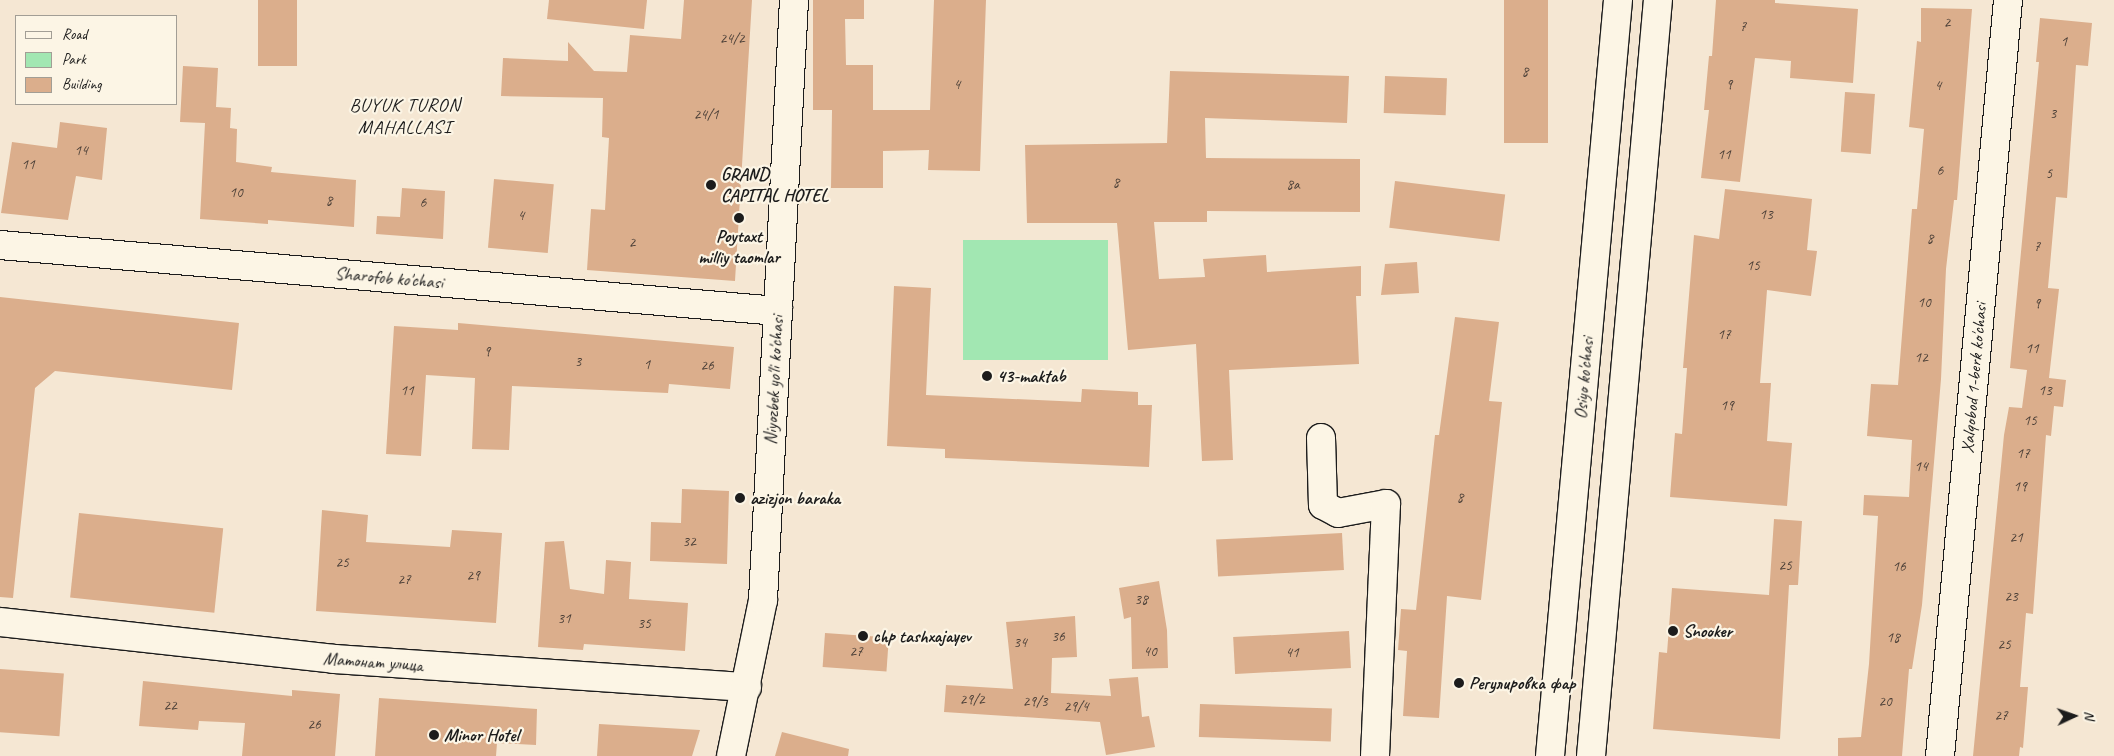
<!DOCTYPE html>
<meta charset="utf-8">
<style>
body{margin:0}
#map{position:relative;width:2114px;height:756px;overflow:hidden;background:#f5e7d3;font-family:Caveat,sans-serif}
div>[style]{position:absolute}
.green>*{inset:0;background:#a2e7b2;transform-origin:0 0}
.building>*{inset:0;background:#dbae8c;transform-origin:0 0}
.roads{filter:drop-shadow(1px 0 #1c1c1c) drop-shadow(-1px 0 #1c1c1c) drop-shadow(0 1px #1c1c1c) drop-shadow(0 -1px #1c1c1c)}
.minor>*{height:28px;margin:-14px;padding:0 14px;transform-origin:14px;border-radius:14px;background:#fcf5e5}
.tertiary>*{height:28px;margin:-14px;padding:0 14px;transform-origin:14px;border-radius:14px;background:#fcf5e5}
.secondary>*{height:28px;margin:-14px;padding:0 14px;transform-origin:14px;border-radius:14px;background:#fcf5e5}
.dots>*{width:14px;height:14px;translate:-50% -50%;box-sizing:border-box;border:2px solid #fcf5e5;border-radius:50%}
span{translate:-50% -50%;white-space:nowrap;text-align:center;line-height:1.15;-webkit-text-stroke:4.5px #fcf5e5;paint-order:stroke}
.number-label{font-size:15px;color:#4c4038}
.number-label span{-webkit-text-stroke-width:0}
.poi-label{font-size:18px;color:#1c1c1c;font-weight:700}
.left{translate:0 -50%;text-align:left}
.street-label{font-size:18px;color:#1c1c1c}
.neighbourhood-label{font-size:19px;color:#1c1c1c;letter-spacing:1px}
.legend{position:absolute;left:15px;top:15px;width:162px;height:90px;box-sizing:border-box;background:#fcf5e5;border:1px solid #a29e95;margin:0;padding:6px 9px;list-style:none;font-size:15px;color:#1c1c1c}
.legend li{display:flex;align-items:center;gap:10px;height:25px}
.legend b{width:25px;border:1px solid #a29e95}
.north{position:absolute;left:2049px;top:691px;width:50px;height:50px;-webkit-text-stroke:4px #fcf5e5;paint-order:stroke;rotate:87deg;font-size:14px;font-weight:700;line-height:20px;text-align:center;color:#1c1c1c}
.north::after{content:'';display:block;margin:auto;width:18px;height:22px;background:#1c1c1c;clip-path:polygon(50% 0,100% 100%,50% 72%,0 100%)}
</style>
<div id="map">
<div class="green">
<i style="left:963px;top:240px;width:145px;height:120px"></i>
</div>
<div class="building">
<i style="left:258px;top:0;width:39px;height:66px"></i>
<i style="clip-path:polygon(549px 0,647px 0,644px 29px,547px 19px)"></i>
<i style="clip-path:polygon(684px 0,752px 0,735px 281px,587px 270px,591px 209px,605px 210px,609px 138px,602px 137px,603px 98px,501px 96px,503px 58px,568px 61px,568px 42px,594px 71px,627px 72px,630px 35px,681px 39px)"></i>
<i style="clip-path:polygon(813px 0,864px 0,864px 19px,845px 19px,846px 65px,873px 65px,873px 110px,930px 110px,934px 0,986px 0,980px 171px,928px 170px,929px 150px,883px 151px,883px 188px,831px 188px,832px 110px,813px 110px)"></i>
<i style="left:1504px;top:0;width:44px;height:143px"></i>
<i style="clip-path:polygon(1716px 0,1775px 0,1775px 3px,1858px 9px,1853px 83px,1790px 78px,1791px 61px,1755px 58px,1740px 182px,1701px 178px,1709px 110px,1704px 110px,1709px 56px,1712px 56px)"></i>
<i style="clip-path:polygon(1921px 8px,1972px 9px,1957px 200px,1954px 200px,1946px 269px,1941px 379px,1922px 605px,1912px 669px,1909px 669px,1902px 756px,1838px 756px,1838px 738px,1861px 737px,1869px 664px,1878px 516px,1863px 515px,1864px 495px,1909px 497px,1912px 440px,1867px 436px,1871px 384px,1898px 385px,1912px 209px,1917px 209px,1924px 129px,1909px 127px,1917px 41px,1921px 42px)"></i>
<i style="clip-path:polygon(2040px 18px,2092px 23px,2088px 66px,2076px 65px,2067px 198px,2056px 197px,2048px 288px,2059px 289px,2049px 378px,2066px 380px,2063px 407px,2054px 406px,2051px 436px,2046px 435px,2033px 614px,2026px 613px,2020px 687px,2028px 687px,2023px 748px,2020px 747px,2019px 756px,1973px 756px,2004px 435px,2009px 407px,2022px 408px,2027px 370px,2010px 368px,2039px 62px,2036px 62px)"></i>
<i style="clip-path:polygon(183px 66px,218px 68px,216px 107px,231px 108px,230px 128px,237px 129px,236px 162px,272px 167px,271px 172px,356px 180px,354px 227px,268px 220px,268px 224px,200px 219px,205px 123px,180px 122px)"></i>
<i style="clip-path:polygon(1170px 71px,1349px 76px,1347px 123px,1205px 118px,1206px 158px,1360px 159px,1360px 212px,1207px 211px,1207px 222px,1154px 222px,1159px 279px,1205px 277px,1203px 259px,1266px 255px,1267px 272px,1361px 266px,1361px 296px,1356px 296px,1359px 364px,1229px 370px,1233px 460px,1202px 461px,1196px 344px,1128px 350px,1117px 223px,1027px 223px,1025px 145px,1167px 143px)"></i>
<i style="left:1385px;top:76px;width:62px;height:37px;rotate:2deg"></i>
<i style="left:1845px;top:92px;width:30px;height:60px;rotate:4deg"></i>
<i style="clip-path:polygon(60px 122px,107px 128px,102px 180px,76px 176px,68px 220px,1px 213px,12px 142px,57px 148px)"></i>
<i style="left:494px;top:179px;width:60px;height:69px;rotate:5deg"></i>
<i style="left:1395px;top:181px;width:111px;height:47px;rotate:7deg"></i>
<i style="clip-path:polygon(402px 188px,445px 191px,443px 239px,376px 234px,377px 216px,400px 217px)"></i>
<i style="clip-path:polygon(1725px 189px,1812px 199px,1807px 250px,1817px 251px,1811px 296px,1767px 290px,1760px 383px,1771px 383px,1767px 441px,1792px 443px,1787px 506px,1670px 497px,1675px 433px,1682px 434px,1687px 368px,1683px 368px,1694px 235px,1719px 239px)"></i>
<i style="clip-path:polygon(1417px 262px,1419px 293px,1381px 295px,1385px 264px)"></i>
<i style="clip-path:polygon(894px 286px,931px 288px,926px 395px,1081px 402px,1082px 389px,1138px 392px,1138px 405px,1152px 405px,1149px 467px,945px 458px,945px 449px,887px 446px)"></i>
<i style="clip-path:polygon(0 297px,239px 323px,232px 390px,55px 371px,35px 388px,13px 598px,0 597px)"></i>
<i style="clip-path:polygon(1455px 317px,1499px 322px,1489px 401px,1502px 402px,1481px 600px,1447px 596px,1439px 718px,1403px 716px,1407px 651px,1398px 650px,1401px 609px,1416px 610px,1435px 435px,1439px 435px)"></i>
<i style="clip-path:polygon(458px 323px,734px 347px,730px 389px,669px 384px,668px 393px,512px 386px,509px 450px,472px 449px,475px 378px,426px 375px,421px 456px,386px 454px,394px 326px,458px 330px)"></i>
<i style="clip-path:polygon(682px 489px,729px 491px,727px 564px,650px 561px,651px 522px,681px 523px)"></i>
<i style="clip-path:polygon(322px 510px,368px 515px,366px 542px,450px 547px,452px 530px,502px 533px,496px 623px,316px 611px)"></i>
<i style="left:79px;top:513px;width:145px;height:85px;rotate:6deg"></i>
<i style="clip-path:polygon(1774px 519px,1802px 521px,1798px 585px,1789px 585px,1780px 739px,1653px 729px,1659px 652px,1667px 653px,1672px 588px,1769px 595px)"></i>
<i style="left:1342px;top:533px;width:37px;height:126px;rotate:87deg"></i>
<i style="clip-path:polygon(564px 541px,570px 589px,604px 594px,606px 560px,631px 562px,629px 599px,688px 603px,685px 651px,584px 644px,583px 650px,538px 647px,545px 542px)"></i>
<i style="clip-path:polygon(1159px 581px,1167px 630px,1168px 668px,1132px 669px,1131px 617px,1124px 619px,1119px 588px)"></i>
<i style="clip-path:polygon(1075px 616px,1077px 657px,1052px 658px,1051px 693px,1111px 696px,1109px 679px,1138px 677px,1142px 717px,1149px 716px,1155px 747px,1106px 755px,1100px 722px,944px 712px,946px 685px,1013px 689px,1006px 622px)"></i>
<i style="left:1349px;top:631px;width:37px;height:116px;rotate:87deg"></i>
<i style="left:825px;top:633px;width:64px;height:34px;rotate:4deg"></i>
<i style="left:0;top:669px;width:64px;height:63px;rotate:4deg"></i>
<i style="clip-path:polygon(143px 681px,292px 696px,292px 690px,340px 694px,335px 756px,242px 756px,245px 723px,199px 721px,198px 730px,139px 726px)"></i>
<i style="clip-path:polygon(379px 698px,537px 709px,536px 745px,497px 743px,496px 756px,375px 756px)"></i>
<i style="left:1200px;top:704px;width:132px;height:33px;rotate:2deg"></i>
<i style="clip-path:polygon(599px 724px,700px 730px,692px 756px,597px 756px)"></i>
<i style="clip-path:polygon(782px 732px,849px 749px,848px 756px,775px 756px)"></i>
</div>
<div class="roads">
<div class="minor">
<i style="left:0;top:245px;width:781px;rotate:4.85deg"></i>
<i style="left:1321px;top:438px;width:67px;rotate:88.3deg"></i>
<i style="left:1323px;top:505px;width:17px;rotate:28deg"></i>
<i style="left:1338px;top:513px;width:49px;rotate:-10.6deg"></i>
<i style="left:1386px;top:504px;width:252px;rotate:92.5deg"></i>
<i style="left:0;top:622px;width:336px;rotate:6.3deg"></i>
<i style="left:334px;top:659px;width:414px;rotate:3.9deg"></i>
<i style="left:1940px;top:756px;width:759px;rotate:-84.86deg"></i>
</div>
<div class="tertiary">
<i style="left:731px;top:756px;width:159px;rotate:-78.4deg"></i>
<i style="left:763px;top:600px;width:601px;rotate:-87.04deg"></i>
</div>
<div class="secondary">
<i style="left:1550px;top:756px;width:759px;rotate:-84.86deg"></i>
<i style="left:1591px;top:756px;width:759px;rotate:-84.94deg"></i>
</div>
</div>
<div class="dots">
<i style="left:711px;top:185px;background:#1c1c1c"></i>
<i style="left:739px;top:218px;background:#1c1c1c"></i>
<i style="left:987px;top:376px;background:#1c1c1c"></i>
<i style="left:740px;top:498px;background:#1c1c1c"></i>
<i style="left:1673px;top:631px;background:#1c1c1c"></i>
<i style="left:863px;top:636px;background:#1c1c1c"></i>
<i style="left:1459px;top:683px;background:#1c1c1c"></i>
<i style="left:434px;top:735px;background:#1c1c1c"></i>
</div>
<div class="number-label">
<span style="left:1947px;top:23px">2</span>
<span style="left:1743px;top:27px">7</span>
<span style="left:732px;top:39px">24/2</span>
<span style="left:2064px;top:42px">1</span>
<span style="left:1525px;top:72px">8</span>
<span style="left:957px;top:85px">4</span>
<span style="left:1729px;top:85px">9</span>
<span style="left:1938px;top:86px">4</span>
<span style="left:2053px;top:114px">3</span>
<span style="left:706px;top:115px">24/1</span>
<span style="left:81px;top:151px">14</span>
<span style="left:1724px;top:155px">11</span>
<span style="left:28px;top:165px">11</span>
<span style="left:1940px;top:171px">6</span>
<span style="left:2049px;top:174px">5</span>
<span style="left:1116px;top:183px">8</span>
<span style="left:1293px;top:185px">8a</span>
<span style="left:236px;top:193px">10</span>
<span style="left:329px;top:201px">8</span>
<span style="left:423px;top:203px">6</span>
<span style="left:1766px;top:215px">13</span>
<span style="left:521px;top:216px">4</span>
<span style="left:1930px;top:239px">8</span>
<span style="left:632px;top:243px">2</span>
<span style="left:2037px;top:247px">7</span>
<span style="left:1753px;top:266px">15</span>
<span style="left:1924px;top:303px">10</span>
<span style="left:2037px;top:304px">9</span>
<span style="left:1724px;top:335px">17</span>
<span style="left:2032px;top:349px">11</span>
<span style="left:487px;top:352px">9</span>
<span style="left:1921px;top:358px">12</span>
<span style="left:578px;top:362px">3</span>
<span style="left:647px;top:365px">1</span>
<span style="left:707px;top:366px">26</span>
<span style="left:407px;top:391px">11</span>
<span style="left:2045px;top:391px">13</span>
<span style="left:1727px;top:406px">19</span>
<span style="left:2030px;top:421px">15</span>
<span style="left:2023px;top:454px">17</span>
<span style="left:1921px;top:467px">14</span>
<span style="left:2020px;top:487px">19</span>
<span style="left:1460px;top:498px">8</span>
<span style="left:2016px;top:538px">21</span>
<span style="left:689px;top:542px">32</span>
<span style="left:342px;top:563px">25</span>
<span style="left:1785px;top:566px">25</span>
<span style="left:1899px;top:567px">16</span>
<span style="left:473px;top:576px">29</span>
<span style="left:404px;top:580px">27</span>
<span style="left:2011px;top:597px">23</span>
<span style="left:1141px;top:600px">38</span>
<span style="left:564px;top:619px">31</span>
<span style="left:644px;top:624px">35</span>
<span style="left:1058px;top:637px">36</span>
<span style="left:1893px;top:638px">18</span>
<span style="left:1020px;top:643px">34</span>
<span style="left:2004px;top:645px">25</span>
<span style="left:856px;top:652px">27</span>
<span style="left:1150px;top:652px">40</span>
<span style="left:1292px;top:653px">41</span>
<span style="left:972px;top:700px">29/2</span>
<span style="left:1035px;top:702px">29/3</span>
<span style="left:1885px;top:702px">20</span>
<span style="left:170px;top:706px">22</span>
<span style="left:1076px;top:707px">29/4</span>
<span style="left:2001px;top:716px">27</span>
<span style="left:314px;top:725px">26</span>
</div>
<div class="poi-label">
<span class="left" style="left:721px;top:185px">GRAND<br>CAPITAL HOTEL</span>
<span style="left:739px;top:247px">Poytaxt<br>milliy taomlar</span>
<span class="left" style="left:997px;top:376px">43-maktab</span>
<span class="left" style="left:750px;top:498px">azizjon baraka</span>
<span class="left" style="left:1683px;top:631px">Snooker</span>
<span class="left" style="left:873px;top:636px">chp tashxajayev</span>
<span class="left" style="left:1469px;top:683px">Регулировка фар</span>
<span class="left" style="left:444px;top:735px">Minor Hotel</span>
</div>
<div class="street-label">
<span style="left:389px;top:278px;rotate:5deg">Sharofob ko'chasi</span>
<span style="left:1584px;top:378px;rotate:-85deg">Osiyo ko'chasi</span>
<span style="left:1974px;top:378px;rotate:-85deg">Xalqobod 1-berk ko'chasi</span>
<span style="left:774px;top:380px;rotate:-87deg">Niyozbek yo'li ko'chasi</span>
<span style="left:373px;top:662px;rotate:4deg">Матонат улица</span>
</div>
<div class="neighbourhood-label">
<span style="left:405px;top:117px">BUYUK TURON<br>MAHALLASI</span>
</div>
<ul class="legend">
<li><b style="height:6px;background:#fcf5e5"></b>Road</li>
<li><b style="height:14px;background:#a2e7b2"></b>Park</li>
<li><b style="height:14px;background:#dbae8c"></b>Building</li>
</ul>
<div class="north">N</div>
</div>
